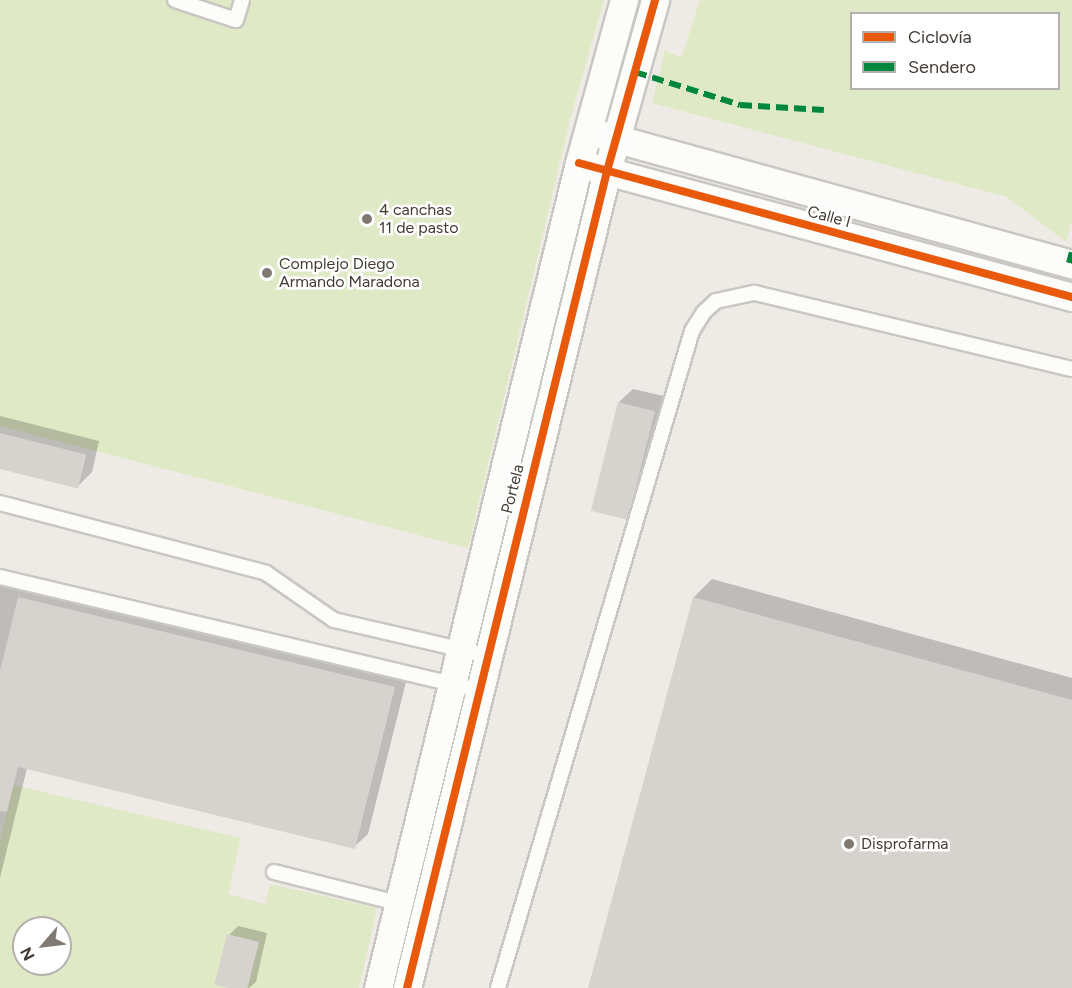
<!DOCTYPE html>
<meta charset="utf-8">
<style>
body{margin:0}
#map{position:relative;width:1072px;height:988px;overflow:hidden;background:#eeebe6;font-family:Figtree,sans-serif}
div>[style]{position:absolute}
.green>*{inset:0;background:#e0e9c5}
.shadow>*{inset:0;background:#0003}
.building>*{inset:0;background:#d6d2cd;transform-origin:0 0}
.roads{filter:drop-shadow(2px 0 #cac7c2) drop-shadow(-2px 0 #cac7c2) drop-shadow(0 2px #cac7c2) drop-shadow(0 -2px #cac7c2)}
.lane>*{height:14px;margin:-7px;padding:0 7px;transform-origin:7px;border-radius:7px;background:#fcfcfb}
.street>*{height:27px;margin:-13.5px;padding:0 13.5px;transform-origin:13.5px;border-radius:13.5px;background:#fcfcfb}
.quiet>*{height:6px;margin-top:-3px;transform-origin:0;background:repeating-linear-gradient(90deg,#00873e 0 12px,transparent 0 18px)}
.cycleway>*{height:8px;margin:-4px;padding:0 4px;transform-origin:4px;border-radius:4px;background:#e8590c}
.dots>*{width:16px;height:16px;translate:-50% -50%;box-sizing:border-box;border:3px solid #fff;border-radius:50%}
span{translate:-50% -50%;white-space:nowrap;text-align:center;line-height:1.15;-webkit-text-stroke:5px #fff;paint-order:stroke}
.poi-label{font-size:16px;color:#433b33}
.left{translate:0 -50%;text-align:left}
.street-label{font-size:16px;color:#433b33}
.legend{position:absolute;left:850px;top:12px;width:210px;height:78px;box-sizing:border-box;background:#fff;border:2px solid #b4b1ad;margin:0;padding:8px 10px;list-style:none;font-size:18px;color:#433b33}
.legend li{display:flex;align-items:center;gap:12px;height:30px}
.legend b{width:30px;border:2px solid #b4b1ad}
.north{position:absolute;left:12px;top:916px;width:60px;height:60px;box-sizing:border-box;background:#fff;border:2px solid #b4b1ad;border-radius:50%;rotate:242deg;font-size:16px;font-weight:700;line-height:24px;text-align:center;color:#433b33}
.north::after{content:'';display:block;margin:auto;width:21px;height:27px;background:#7f7972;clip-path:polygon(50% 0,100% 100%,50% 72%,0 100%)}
</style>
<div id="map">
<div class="green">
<i style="clip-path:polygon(0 0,604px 0,570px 120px,468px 548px,0 426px)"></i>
<i style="clip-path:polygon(evenodd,700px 0,1072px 0,1072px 220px,1066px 242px,1007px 197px,652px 103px,665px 50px,681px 58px,700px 0,852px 14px,1058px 14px,1058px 88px,852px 88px,852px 14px)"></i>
<i style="clip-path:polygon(evenodd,13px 785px,241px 838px,228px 894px,265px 904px,270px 884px,377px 908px,359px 988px,0 988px,0 840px,13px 785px,24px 928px,60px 928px,60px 964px,24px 964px,24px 928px)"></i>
</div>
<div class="shadow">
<i style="clip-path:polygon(633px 389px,668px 397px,640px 505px,626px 518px,593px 510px,619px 402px)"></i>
<i style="clip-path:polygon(0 416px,99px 441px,92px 472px,78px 486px,0 467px)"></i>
<i style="clip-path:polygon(0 577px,408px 674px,368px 834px,354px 847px,27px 768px,0 878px)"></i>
<i style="clip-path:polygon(712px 579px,1072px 678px,1072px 988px,589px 988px,694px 597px)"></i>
<i style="clip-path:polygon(238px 926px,267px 933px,256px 982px,249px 988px,217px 984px,229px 935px)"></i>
</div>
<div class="building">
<i style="left:618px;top:402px;width:38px;height:112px;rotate:14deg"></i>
<i style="left:0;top:433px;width:89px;height:35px;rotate:14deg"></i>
<i style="clip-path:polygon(18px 597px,395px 687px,355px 849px,18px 767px,7px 812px,0 811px,0 671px)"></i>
<i style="clip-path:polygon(693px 597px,1072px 700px,1072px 988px,588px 988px)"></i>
<i style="left:227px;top:934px;width:33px;height:52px;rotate:14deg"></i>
</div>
<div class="roads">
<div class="lane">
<i style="left:175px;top:0;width:64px;rotate:18.2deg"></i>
<i style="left:236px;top:20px;width:21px;rotate:-73deg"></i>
<i style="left:0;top:503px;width:275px;rotate:14.7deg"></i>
<i style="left:266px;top:573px;width:83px;rotate:34.7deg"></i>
<i style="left:334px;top:620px;width:156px;rotate:13deg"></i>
<i style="left:0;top:577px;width:491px;rotate:13.3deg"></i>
<i style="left:274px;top:872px;width:127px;rotate:14.1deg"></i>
<i style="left:498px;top:988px;width:685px;rotate:-73.55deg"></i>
<i style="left:692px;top:331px;width:22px;rotate:-58deg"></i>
<i style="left:704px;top:312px;width:16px;rotate:-43deg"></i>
<i style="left:716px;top:301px;width:40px;rotate:-12deg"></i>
<i style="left:755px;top:293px;width:326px;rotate:13.5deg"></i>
</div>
<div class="street">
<i style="left:599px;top:134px;width:491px;rotate:15.4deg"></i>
<i style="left:588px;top:166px;width:501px;rotate:15.14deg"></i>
<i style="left:378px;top:988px;width:849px;rotate:-76.31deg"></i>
<i style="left:579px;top:163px;width:169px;rotate:-74.6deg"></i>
<i style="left:407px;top:988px;width:841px;rotate:-76.24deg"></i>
<i style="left:607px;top:171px;width:178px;rotate:-74.3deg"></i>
</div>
</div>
<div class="quiet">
<i style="left:635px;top:72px;width:110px;rotate:17.4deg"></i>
<i style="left:740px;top:105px;width:84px;rotate:3.4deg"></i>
<i style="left:1069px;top:263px;width:11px;rotate:-75deg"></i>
</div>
<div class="cycleway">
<i style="left:579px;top:163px;width:511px;rotate:15.21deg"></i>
<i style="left:407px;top:988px;width:841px;rotate:-76.24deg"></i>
<i style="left:607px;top:171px;width:178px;rotate:-74.3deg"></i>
</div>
<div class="dots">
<i style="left:367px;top:219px;background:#7f7972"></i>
<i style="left:267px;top:273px;background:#7f7972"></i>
<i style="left:849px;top:844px;background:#7f7972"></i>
</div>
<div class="poi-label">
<span class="left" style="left:379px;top:219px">4 canchas<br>11 de pasto</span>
<span class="left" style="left:279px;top:273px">Complejo Diego<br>Armando Maradona</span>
<span class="left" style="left:861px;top:844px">Disprofarma</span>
</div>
<div class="street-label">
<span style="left:829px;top:217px;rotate:15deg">Calle I</span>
<span style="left:513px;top:489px;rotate:-76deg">Portela</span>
</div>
<ul class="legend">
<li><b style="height:8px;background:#e8590c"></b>Ciclovía</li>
<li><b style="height:8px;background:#00873e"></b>Sendero</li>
</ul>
<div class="north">N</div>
</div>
